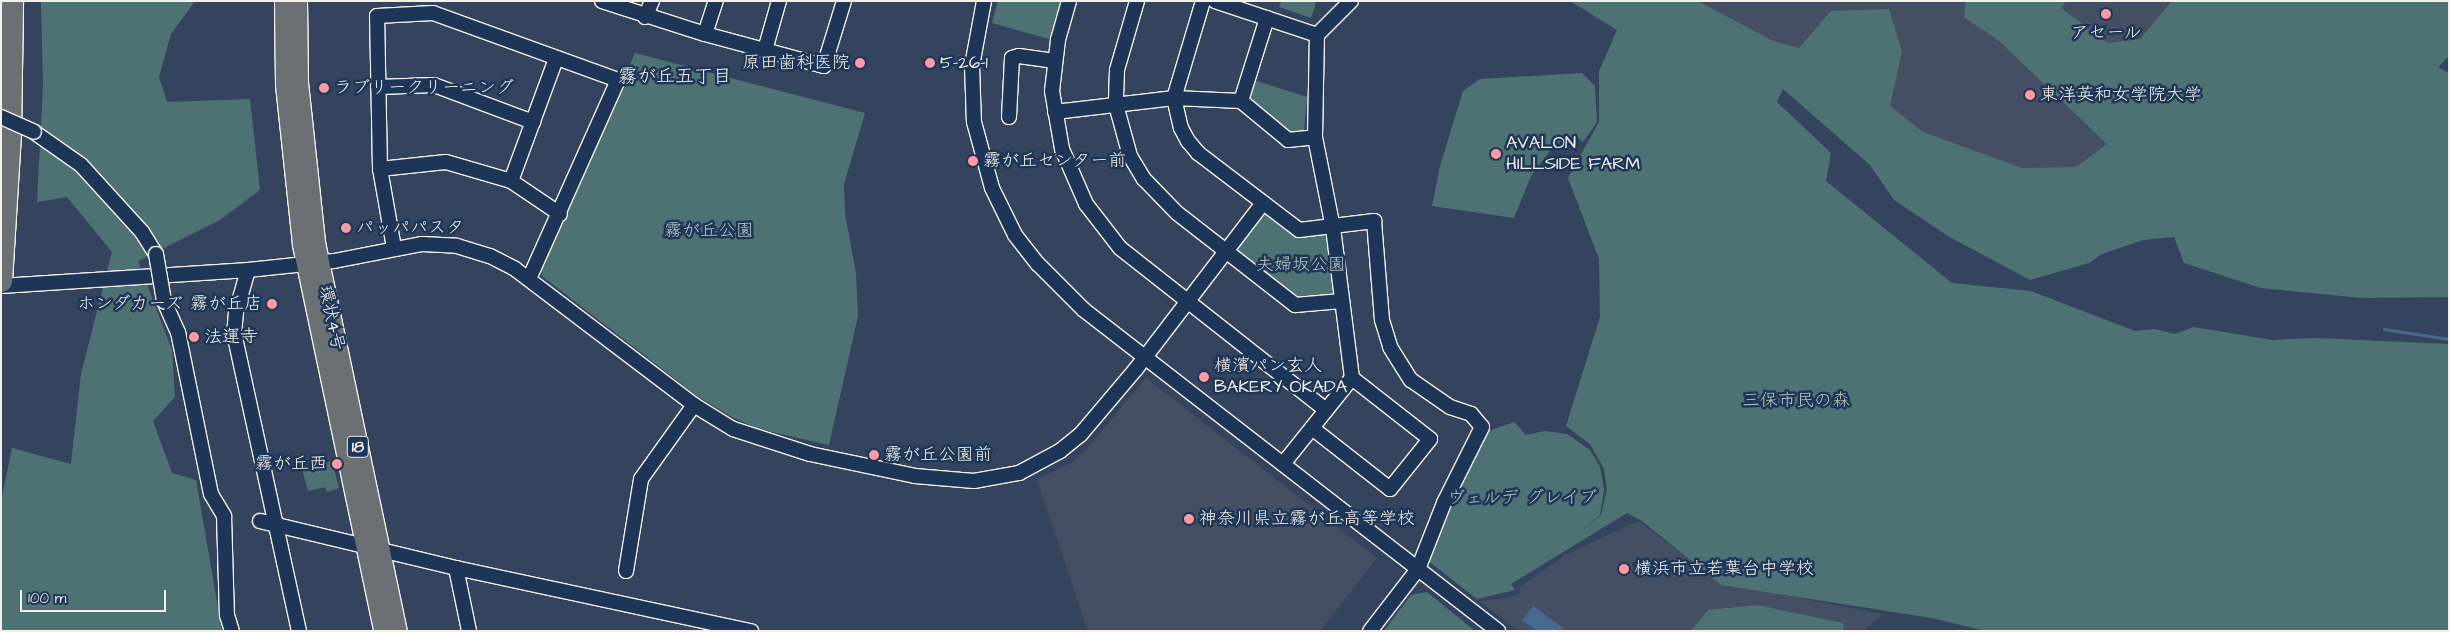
<!DOCTYPE html>
<meta charset="utf-8">
<style>
body{margin:0}
#map{position:relative;width:2450px;height:632px;overflow:hidden;background:#34445f;font-family:"Architects Daughter","Klee One",sans-serif}
div>[style]{position:absolute}
.built>*{inset:0;background:#444f64}
.green>*{inset:0;background:#4e7274}
.water>*{inset:0;background:#48698e}
.stream>*{height:3px;margin:-1.5px;padding:0 1.5px;transform-origin:1.5px;border-radius:1.5px;background:#48698e}
.roads{filter:drop-shadow(1px 0 #f4f1e8) drop-shadow(-1px 0 #f4f1e8) drop-shadow(0 1px #f4f1e8) drop-shadow(0 -1px #f4f1e8)}
.minor>*{height:14px;margin:-7px;padding:0 7px;transform-origin:7px;border-radius:7px;background:#1d3557}
.major>*{height:18px;margin:-9px;padding:0 9px;transform-origin:9px;border-radius:9px;background:#6b7074}
.highway>*{height:21px;margin:-10.5px;padding:0 10.5px;transform-origin:10.5px;border-radius:10.5px;background:#6b7074}
.bridges{filter:drop-shadow(1px 0 #f4f1e8) drop-shadow(-1px 0 #f4f1e8) drop-shadow(0 1px #f4f1e8) drop-shadow(0 -1px #f4f1e8)}
.minor-bridge>*{height:14px;margin:-7px;padding:0 7px;transform-origin:7px;border-radius:7px;background:#1d3557}
.dots>*{width:14px;height:14px;translate:-50% -50%;box-sizing:border-box;border:2px solid #1d3557;border-radius:50%}
span{translate:-50% -50%;white-space:nowrap;text-align:center;line-height:1.15;-webkit-text-stroke:5px #1d3557;paint-order:stroke}
.shield-label span{padding:1px 4px;background:#1d3557;border:1px solid;border-radius:4px;-webkit-text-stroke-width:0}
.shield-label{font-size:16px;color:#f4f1e8;font-weight:700}
.poi-label{font-size:18px;color:#f4f1e8}
.right{translate:-100% -50%;text-align:right}
.left{translate:0 -50%;text-align:left}
.park-label{font-size:18px;color:#bac5bf}
.street-label{font-size:18px;color:#f4f1e8}
.neighbourhood-label{font-size:19px;color:#f4f1e8}
.frame{position:absolute;inset:0;border:2px solid #f4f1e8;pointer-events:none}
.scale{position:absolute;left:20px;top:590px;width:146px;height:22px;box-sizing:border-box;border:2px solid #f4f1e8;border-top:0;padding-left:6px;font-size:15px;line-height:18px;white-space:nowrap;color:#f4f1e8;-webkit-text-stroke:4px #1d3557;paint-order:stroke}
</style>
<div id="map">
<div class="built">
<i style="clip-path:polygon(1685px 1px,2312px 1px,2237px 79px,2041px 187px,1919px 147px)"></i>
<i style="clip-path:polygon(1146px 378px,1377px 558px,1320px 631px,1088px 631px,1037px 480px,1071px 463px,1085px 451px)"></i>
<i style="clip-path:polygon(1638px 521px,1721px 583px,1883px 614px,1863px 631px,1519px 631px,1479px 601px,1508px 598px,1521px 592px,1519px 588px,1564px 556px)"></i>
</div>
<div class="green">
<i style="clip-path:polygon(41px 1px,195px 1px,171px 34px,159px 77px,167px 102px,250px 99px,260px 190px,220px 220px,138px 261px,172px 350px,175px 397px,153px 421px,172px 473px,196px 480px,222px 631px,1px 631px,1px 502px,12px 448px,71px 464px,81px 374px,112px 252px,67px 197px,37px 202px,43px 86px)"></i>
<i style="clip-path:polygon(998px 1px,1062px 1px,1052px 40px,992px 23px)"></i>
<i style="clip-path:polygon(1281px 1px,1310px 1px,1316px 3px,1311px 18px,1279px 7px)"></i>
<i style="clip-path:polygon(1570px 1px,1698px 1px,1773px 41px,1799px 48px,1831px 11px,1889px 9px,1902px 52px,1890px 106px,1923px 132px,2022px 168px,2076px 167px,2107px 144px,1998px 40px,1964px 17px,1966px 1px,2066px 1px,2061px 8px,2108px 43px,2140px 39px,2172px 1px,2449px 1px,2449px 56px,2438px 67px,2449px 73px,2449px 297px,2362px 298px,2261px 288px,2184px 263px,2174px 237px,2143px 240px,2102px 254px,2089px 263px,2030px 280px,1948px 236px,1894px 200px,1870px 165px,1783px 89px,1777px 102px,1831px 153px,1826px 181px,1952px 283px,2031px 291px,2135px 331px,2154px 329px,2175px 334px,2194px 327px,2272px 340px,2316px 338px,2449px 344px,2449px 631px,1986px 631px,1932px 618px,1721px 585px,1642px 521px,1627px 513px,1511px 584px,1515px 590px,1477px 599px,1427px 560px,1460px 480px,1486px 432px,1514px 422px,1526px 435px,1545px 431px,1567px 434px,1590px 450px,1600px 467px,1604px 490px,1600px 515px,1576px 536px,1601px 515px,1607px 490px,1604px 469px,1590px 444px,1566px 426px,1600px 317px,1599px 259px,1568px 178px,1599px 122px,1599px 71px,1617px 30px)"></i>
<i style="clip-path:polygon(635px 53px,865px 113px,844px 184px,845px 214px,856px 273px,858px 316px,829px 445px,759px 429px,732px 417px,697px 396px,542px 276px,541px 265px)"></i>
<i style="clip-path:polygon(1582px 73px,1595px 86px,1597px 122px,1583px 142px,1576px 137px,1556px 143px,1531px 176px,1514px 218px,1432px 206px,1440px 166px,1463px 91px,1480px 79px)"></i>
<i style="clip-path:polygon(1254px 80px,1307px 97px,1304px 131px,1290px 132px,1247px 98px)"></i>
<i style="clip-path:polygon(1262px 209px,1326px 232px,1336px 296px,1296px 300px,1230px 252px)"></i>
<i style="clip-path:polygon(332px 461px,339px 488px,327px 492px,325px 487px,308px 491px,302px 469px)"></i>
<i style="clip-path:polygon(1427px 592px,1475px 631px,1384px 631px,1411px 595px)"></i>
<i style="clip-path:polygon(1757px 605px,1843px 623px,1844px 631px,1691px 631px,1708px 610px)"></i>
</div>
<div class="water">
<i style="clip-path:polygon(1533px 606px,1563px 628px,1561px 631px,1537px 631px,1522px 620px)"></i>
</div>
<div class="stream">
<i style="left:2384px;top:329px;width:66px;rotate:8.7deg"></i>
</div>
<div class="roads">
<div class="minor">
<i style="left:602px;top:1px;width:108px;rotate:17.8deg"></i>
<i style="left:705px;top:34px;width:123px;rotate:15.1deg"></i>
<i style="left:824px;top:66px;width:68px;rotate:-72.9deg"></i>
<i style="left:984px;top:1px;width:66px;rotate:100.5deg"></i>
<i style="left:972px;top:66px;width:56px;rotate:88deg"></i>
<i style="left:974px;top:122px;width:68px;rotate:74.7deg"></i>
<i style="left:992px;top:188px;width:52px;rotate:63.9deg"></i>
<i style="left:1015px;top:235px;width:37px;rotate:52deg"></i>
<i style="left:1038px;top:264px;width:65px;rotate:45deg"></i>
<i style="left:1084px;top:310px;width:524px;rotate:37.79deg"></i>
<i style="left:1069px;top:1px;width:41px;rotate:105.8deg"></i>
<i style="left:1058px;top:40px;width:51px;rotate:96.7deg"></i>
<i style="left:1052px;top:91px;width:59px;rotate:80.2deg"></i>
<i style="left:1062px;top:149px;width:60px;rotate:66.4deg"></i>
<i style="left:1086px;top:204px;width:56px;rotate:52.3deg"></i>
<i style="left:1120px;top:248px;width:262px;rotate:38.2deg"></i>
<i style="left:1137px;top:1px;width:72px;rotate:106.2deg"></i>
<i style="left:1117px;top:70px;width:35px;rotate:92deg"></i>
<i style="left:1116px;top:105px;width:53px;rotate:74.6deg"></i>
<i style="left:1130px;top:156px;width:27px;rotate:59deg"></i>
<i style="left:1144px;top:179px;width:47px;rotate:45.9deg"></i>
<i style="left:1177px;top:213px;width:150px;rotate:37.9deg"></i>
<i style="left:1295px;top:305px;width:47px;rotate:-4.9deg"></i>
<i style="left:1203px;top:1px;width:101px;rotate:106.6deg"></i>
<i style="left:1174px;top:98px;width:31px;rotate:77deg"></i>
<i style="left:1181px;top:128px;width:15px;rotate:62deg"></i>
<i style="left:1188px;top:141px;width:16px;rotate:50deg"></i>
<i style="left:1198px;top:153px;width:127px;rotate:37.3deg"></i>
<i style="left:1299px;top:230px;width:76px;rotate:-6.8deg"></i>
<i style="left:1374px;top:221px;width:99px;rotate:85.4deg"></i>
<i style="left:1382px;top:320px;width:28px;rotate:73deg"></i>
<i style="left:1390px;top:347px;width:39px;rotate:58deg"></i>
<i style="left:1411px;top:380px;width:47px;rotate:34.7deg"></i>
<i style="left:1450px;top:407px;width:22px;rotate:18deg"></i>
<i style="left:1471px;top:414px;width:17px;rotate:50deg"></i>
<i style="left:1482px;top:427px;width:85px;rotate:116.6deg"></i>
<i style="left:1444px;top:503px;width:71px;rotate:111.5deg"></i>
<i style="left:1418px;top:569px;width:78px;rotate:127.7deg"></i>
<i style="left:1215px;top:1px;width:108px;rotate:18.4deg"></i>
<i style="left:645px;top:17px;width:17px;rotate:-66deg"></i>
<i style="left:1267px;top:18px;width:87px;rotate:107.4deg"></i>
<i style="left:1241px;top:101px;width:61px;rotate:39.7deg"></i>
<i style="left:1288px;top:140px;width:27px;rotate:-6deg"></i>
<i style="left:705px;top:34px;width:35px;rotate:-72deg"></i>
<i style="left:765px;top:50px;width:51px;rotate:-74.1deg"></i>
<i style="left:378px;top:87px;width:56px;rotate:-2deg"></i>
<i style="left:434px;top:85px;width:106px;rotate:20.5deg"></i>
<i style="left:1055px;top:112px;width:120px;rotate:-6.7deg"></i>
<i style="left:1174px;top:98px;width:67px;rotate:2.6deg"></i>
<i style="left:1009px;top:117px;width:59px;rotate:-87.1deg"></i>
<i style="left:1012px;top:58px;width:7px;rotate:-16deg"></i>
<i style="left:1019px;top:56px;width:36px;rotate:8deg"></i>
<i style="left:34px;top:132px;width:57px;rotate:35.1deg"></i>
<i style="left:81px;top:165px;width:91px;rotate:47.7deg"></i>
<i style="left:142px;top:232px;width:26px;rotate:58deg"></i>
<i style="left:380px;top:169px;width:66px;rotate:-6.1deg"></i>
<i style="left:446px;top:162px;width:68px;rotate:16.3deg"></i>
<i style="left:511px;top:181px;width:59px;rotate:34deg"></i>
<i style="left:511px;top:181px;width:130px;rotate:-69.8deg"></i>
<i style="left:394px;top:248px;width:80px;rotate:-100deg"></i>
<i style="left:380px;top:169px;width:153px;rotate:-91.1deg"></i>
<i style="left:377px;top:16px;width:56px;rotate:-3.1deg"></i>
<i style="left:433px;top:13px;width:197px;rotate:19.9deg"></i>
<i style="left:618px;top:80px;width:218px;rotate:114.1deg"></i>
<i style="left:248px;top:270px;width:44px;rotate:105.9deg"></i>
<i style="left:236px;top:312px;width:21px;rotate:95deg"></i>
<i style="left:234px;top:333px;width:305px;rotate:77.7deg"></i>
<i style="left:1px;top:286px;width:248px;rotate:-3.7deg"></i>
<i style="left:248px;top:270px;width:86px;rotate:-6deg"></i>
<i style="left:334px;top:261px;width:90px;rotate:-10.9deg"></i>
<i style="left:422px;top:244px;width:35px;rotate:3deg"></i>
<i style="left:457px;top:246px;width:34px;rotate:17deg"></i>
<i style="left:490px;top:256px;width:28px;rotate:27deg"></i>
<i style="left:515px;top:269px;width:225px;rotate:37.2deg"></i>
<i style="left:694px;top:405px;width:46px;rotate:31.6deg"></i>
<i style="left:733px;top:429px;width:81px;rotate:18deg"></i>
<i style="left:810px;top:454px;width:107px;rotate:11.8deg"></i>
<i style="left:915px;top:476px;width:59px;rotate:4.8deg"></i>
<i style="left:974px;top:481px;width:46px;rotate:-10.1deg"></i>
<i style="left:1019px;top:473px;width:47px;rotate:-28.2deg"></i>
<i style="left:1060px;top:451px;width:27px;rotate:-39deg"></i>
<i style="left:1081px;top:434px;width:85px;rotate:-49.8deg"></i>
<i style="left:1136px;top:369px;width:209px;rotate:-52.6deg"></i>
<i style="left:164px;top:301px;width:34px;rotate:66deg"></i>
<i style="left:178px;top:332px;width:165px;rotate:78.5deg"></i>
<i style="left:211px;top:494px;width:26px;rotate:59deg"></i>
<i style="left:224px;top:516px;width:99px;rotate:88.3deg"></i>
<i style="left:227px;top:615px;width:17px;rotate:73deg"></i>
<i style="left:1312px;top:428px;width:99px;rotate:38deg"></i>
<i style="left:1390px;top:489px;width:64px;rotate:-51.3deg"></i>
<i style="left:1430px;top:439px;width:99px;rotate:-142deg"></i>
<i style="left:1352px;top:378px;width:151px;rotate:-97.2deg"></i>
<i style="left:1333px;top:228px;width:93px;rotate:-101.2deg"></i>
<i style="left:1315px;top:137px;width:102px;rotate:-88.9deg"></i>
<i style="left:1317px;top:35px;width:48px;rotate:-45deg"></i>
<i style="left:1283px;top:464px;width:110px;rotate:-51.3deg"></i>
<i style="left:260px;top:521px;width:202px;rotate:13.5deg"></i>
<i style="left:456px;top:568px;width:302px;rotate:12.1deg"></i>
<i style="left:456px;top:568px;width:64px;rotate:78.3deg"></i>
<i style="left:626px;top:571px;width:93px;rotate:-80.7deg"></i>
<i style="left:641px;top:479px;width:91px;rotate:-54.4deg"></i>
</div>
<div class="major">
<i style="left:284px;top:1px;width:84px;rotate:89.3deg"></i>
<i style="left:285px;top:85px;width:161px;rotate:83.9deg"></i>
<i style="left:302px;top:245px;width:394px;rotate:78.1deg"></i>
<i style="left:298px;top:1px;width:82px;rotate:89.3deg"></i>
<i style="left:299px;top:83px;width:161px;rotate:83.9deg"></i>
<i style="left:316px;top:243px;width:397px;rotate:78.1deg"></i>
</div>
<div class="highway">
<i style="left:1px;top:281px;width:147px;rotate:-86.5deg"></i>
<i style="left:10px;top:134px;width:133px;rotate:-89.1deg"></i>
</div>
</div>
<div class="bridges">
<div class="minor-bridge">
<i style="left:1px;top:117px;width:36px;rotate:24deg"></i>
<i style="left:156px;top:254px;width:48px;rotate:80.3deg"></i>
</div>
</div>
<div class="dots">
<i style="left:2106px;top:14px;background:#ff9aa2"></i>
<i style="left:860px;top:63px;background:#ff9aa2"></i>
<i style="left:930px;top:63px;background:#ff9aa2"></i>
<i style="left:324px;top:88px;background:#ff9aa2"></i>
<i style="left:2030px;top:95px;background:#ff9aa2"></i>
<i style="left:1496px;top:154px;background:#ff9aa2"></i>
<i style="left:973px;top:161px;background:#ff9aa2"></i>
<i style="left:346px;top:228px;background:#ff9aa2"></i>
<i style="left:272px;top:304px;background:#ff9aa2"></i>
<i style="left:194px;top:337px;background:#ff9aa2"></i>
<i style="left:1204px;top:377px;background:#ff9aa2"></i>
<i style="left:874px;top:455px;background:#ff9aa2"></i>
<i style="left:337px;top:464px;background:#ff9aa2"></i>
<i style="left:1189px;top:519px;background:#ff9aa2"></i>
<i style="left:1624px;top:569px;background:#ff9aa2"></i>
</div>
<div class="shield-label">
<span style="left:358px;top:447px">18</span>
</div>
<div class="poi-label">
<span style="left:2106px;top:33px">アセール</span>
<span class="right" style="left:850px;top:63px">原田歯科医院</span>
<span class="left" style="left:940px;top:63px">5-26-1</span>
<span class="left" style="left:334px;top:88px">ラブリークリーニング</span>
<span class="left" style="left:2040px;top:95px">東洋英和女学院大学</span>
<span class="left" style="left:1506px;top:154px">AVALON<br>HILLSIDE FARM</span>
<span class="left" style="left:983px;top:161px">霧が丘センター前</span>
<span class="left" style="left:356px;top:228px">パッパパスタ</span>
<span class="right" style="left:262px;top:304px">ホンダカーズ 霧が丘店</span>
<span class="left" style="left:204px;top:337px">法運寺</span>
<span class="left" style="left:1214px;top:377px">横濱パン玄人<br>BAKERY OKADA</span>
<span class="left" style="left:884px;top:455px">霧が丘公園前</span>
<span class="right" style="left:327px;top:464px">霧が丘西</span>
<span class="left" style="left:1199px;top:519px">神奈川県立霧が丘高等学校</span>
<span class="left" style="left:1634px;top:569px">横浜市立若葉台中学校</span>
</div>
<div class="park-label">
<span style="left:709px;top:231px">霧が丘公園</span>
<span style="left:1301px;top:265px">夫婦坂公園</span>
<span style="left:1796px;top:401px">三保市民の森</span>
<span style="left:1522px;top:498px">ヴェルデ グレイブ</span>
</div>
<div class="street-label">
<span style="left:331px;top:318px;rotate:78deg">環状4号</span>
</div>
<div class="neighbourhood-label">
<span style="left:675px;top:77px">霧が丘五丁目</span>
</div>
<div class="frame"></div>
<div class="scale">100 m</div>
</div>
